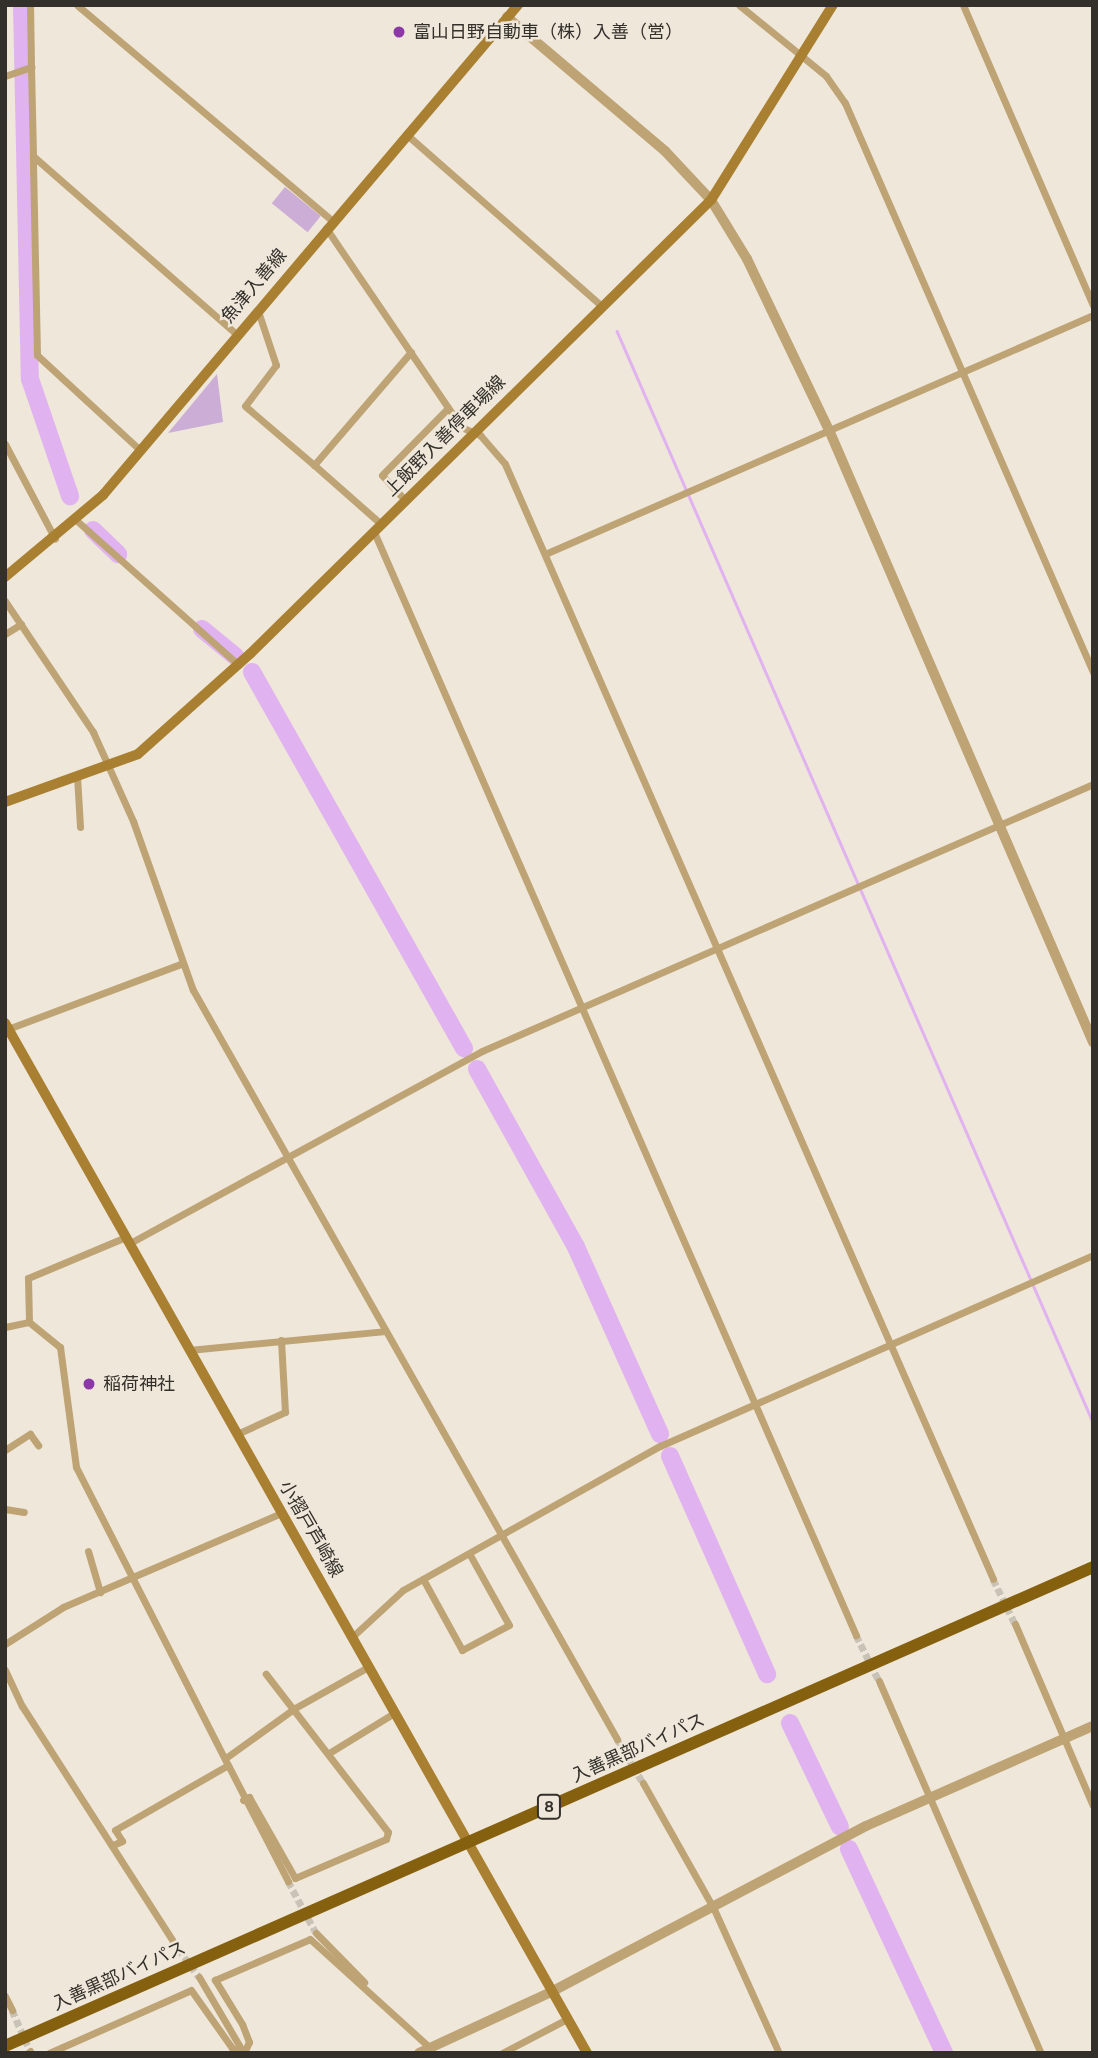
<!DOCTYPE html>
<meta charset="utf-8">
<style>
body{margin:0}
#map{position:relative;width:1098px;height:2058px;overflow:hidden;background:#efe7da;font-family:"DM Sans","Noto Sans JP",sans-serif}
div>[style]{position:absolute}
.green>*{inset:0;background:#cbadd6;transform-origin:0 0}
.stream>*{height:2.5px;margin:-1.25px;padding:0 1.25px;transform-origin:1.25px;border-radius:1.25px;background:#e0b2f0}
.river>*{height:18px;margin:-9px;padding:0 9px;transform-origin:9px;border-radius:9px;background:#e0b2f0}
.minor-tunnel>*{height:7px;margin-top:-3.5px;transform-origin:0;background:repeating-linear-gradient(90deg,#c9c2b7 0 7px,transparent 0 10.5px)}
.minor>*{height:7px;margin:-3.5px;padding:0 3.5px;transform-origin:3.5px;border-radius:3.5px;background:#bea374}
.tertiary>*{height:10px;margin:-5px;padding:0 5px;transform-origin:5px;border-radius:5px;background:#bea374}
.secondary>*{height:10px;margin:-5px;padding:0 5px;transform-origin:5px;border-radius:5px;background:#a98031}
.trunk>*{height:12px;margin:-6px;padding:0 6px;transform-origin:6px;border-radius:6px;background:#85600f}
.dots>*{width:19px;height:19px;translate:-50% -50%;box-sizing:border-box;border:4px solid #efe7da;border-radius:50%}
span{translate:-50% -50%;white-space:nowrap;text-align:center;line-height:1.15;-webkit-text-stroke:5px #efe7da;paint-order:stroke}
.shield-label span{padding:2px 5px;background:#efe7da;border:2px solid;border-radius:5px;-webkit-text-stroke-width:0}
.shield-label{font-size:16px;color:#33302b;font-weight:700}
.poi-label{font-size:18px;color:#33302b}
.left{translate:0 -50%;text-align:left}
.street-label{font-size:18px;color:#33302b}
.frame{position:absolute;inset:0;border:7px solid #33302b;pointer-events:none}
</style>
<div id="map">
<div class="green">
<i style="left:285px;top:187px;width:46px;height:21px;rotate:39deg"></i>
<i style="clip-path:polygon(217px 374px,223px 422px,168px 433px)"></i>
</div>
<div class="stream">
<i style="left:617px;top:331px;width:1190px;rotate:66.43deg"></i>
</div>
<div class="river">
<i style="left:22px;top:5px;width:374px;rotate:88.8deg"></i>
<i style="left:30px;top:379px;width:124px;rotate:71.1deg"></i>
<i style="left:93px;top:530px;width:35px;rotate:44deg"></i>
<i style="left:202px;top:629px;width:43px;rotate:39.3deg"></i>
<i style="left:252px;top:672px;width:432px;rotate:60.6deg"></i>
<i style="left:477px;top:1069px;width:204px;rotate:60.9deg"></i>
<i style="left:576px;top:1247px;width:205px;rotate:65.8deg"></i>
<i style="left:670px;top:1456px;width:239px;rotate:66deg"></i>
<i style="left:790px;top:1723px;width:115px;rotate:64.3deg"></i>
<i style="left:849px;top:1849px;width:225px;rotate:65deg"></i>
</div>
<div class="minor-tunnel">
<i style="left:993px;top:1579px;width:50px;rotate:63.9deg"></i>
<i style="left:856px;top:1635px;width:51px;rotate:63.4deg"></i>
<i style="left:617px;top:1739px;width:51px;rotate:59.4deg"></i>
<i style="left:288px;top:1881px;width:59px;rotate:61.7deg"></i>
<i style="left:172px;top:1940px;width:46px;rotate:53.9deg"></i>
<i style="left:12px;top:2010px;width:45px;rotate:66.3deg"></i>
</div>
<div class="minor">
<i style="left:77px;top:5px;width:335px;rotate:40.2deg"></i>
<i style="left:739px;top:5px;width:112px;rotate:39.2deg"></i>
<i style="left:826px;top:76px;width:33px;rotate:55deg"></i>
<i style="left:845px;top:103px;width:621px;rotate:66.45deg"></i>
<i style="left:963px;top:5px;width:327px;rotate:66.6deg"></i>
<i style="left:31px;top:67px;width:89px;rotate:88.7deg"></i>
<i style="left:5px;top:76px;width:28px;rotate:-19deg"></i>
<i style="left:31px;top:67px;width:62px;rotate:-90.9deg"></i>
<i style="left:406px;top:134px;width:261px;rotate:41.3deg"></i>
<i style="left:326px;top:228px;width:240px;rotate:55.8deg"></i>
<i style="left:461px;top:427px;width:21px;rotate:23deg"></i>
<i style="left:480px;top:435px;width:38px;rotate:49deg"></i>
<i style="left:505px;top:464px;width:1217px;rotate:66.36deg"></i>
<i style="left:258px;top:311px;width:57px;rotate:71.6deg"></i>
<i style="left:276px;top:365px;width:51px;rotate:127.1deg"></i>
<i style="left:245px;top:406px;width:91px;rotate:40.5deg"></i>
<i style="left:5px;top:444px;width:107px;rotate:62.2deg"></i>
<i style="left:140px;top:450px;width:140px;rotate:-137.3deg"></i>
<i style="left:37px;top:355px;width:199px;rotate:-91.2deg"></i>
<i style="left:33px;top:156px;width:270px;rotate:41.2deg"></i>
<i style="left:406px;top:501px;width:35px;rotate:-133deg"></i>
<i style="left:382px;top:475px;width:94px;rotate:-45.4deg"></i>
<i style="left:76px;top:520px;width:218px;rotate:41.7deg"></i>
<i style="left:381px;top:524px;width:89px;rotate:-138.6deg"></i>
<i style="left:314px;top:465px;width:149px;rotate:-49.4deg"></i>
<i style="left:374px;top:532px;width:1204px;rotate:66.4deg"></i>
<i style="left:545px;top:554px;width:598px;rotate:-23.56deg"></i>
<i style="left:5px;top:601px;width:158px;rotate:56.1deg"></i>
<i style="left:93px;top:732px;width:98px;rotate:65.8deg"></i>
<i style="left:133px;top:821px;width:179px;rotate:70.5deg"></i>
<i style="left:193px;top:990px;width:861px;rotate:60.49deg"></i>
<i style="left:5px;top:634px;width:19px;rotate:-32deg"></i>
<i style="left:77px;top:776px;width:51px;rotate:86.6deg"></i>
<i style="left:5px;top:1030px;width:188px;rotate:-20.6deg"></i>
<i style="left:130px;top:1243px;width:401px;rotate:-28.6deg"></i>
<i style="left:482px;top:1051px;width:667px;rotate:-23.6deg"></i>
<i style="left:29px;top:1322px;width:44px;rotate:-91.3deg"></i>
<i style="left:28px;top:1278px;width:106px;rotate:-22.7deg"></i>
<i style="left:5px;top:1327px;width:25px;rotate:-12deg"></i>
<i style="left:29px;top:1322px;width:40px;rotate:39deg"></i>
<i style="left:60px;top:1347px;width:121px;rotate:82.4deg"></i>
<i style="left:76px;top:1467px;width:335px;rotate:63deg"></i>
<i style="left:189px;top:1350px;width:197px;rotate:-5.5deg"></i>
<i style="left:237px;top:1434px;width:53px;rotate:-24.6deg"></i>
<i style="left:285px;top:1412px;width:72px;rotate:-93.2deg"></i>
<i style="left:5px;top:1450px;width:30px;rotate:-33deg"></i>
<i style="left:30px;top:1434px;width:14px;rotate:54deg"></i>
<i style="left:5px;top:1509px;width:19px;rotate:9deg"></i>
<i style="left:88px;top:1551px;width:43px;rotate:73.7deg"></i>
<i style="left:423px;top:1579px;width:81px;rotate:61.2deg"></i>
<i style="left:462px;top:1650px;width:53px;rotate:-28deg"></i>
<i style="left:509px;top:1625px;width:82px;rotate:-119.1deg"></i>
<i style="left:1015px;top:1624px;width:198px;rotate:66.8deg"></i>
<i style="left:352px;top:1637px;width:69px;rotate:-42.7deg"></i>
<i style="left:403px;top:1590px;width:295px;rotate:-29.3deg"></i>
<i style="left:660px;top:1446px;width:473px;rotate:-23.8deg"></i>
<i style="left:5px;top:1644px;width:69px;rotate:-32.5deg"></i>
<i style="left:63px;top:1607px;width:237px;rotate:-23.3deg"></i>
<i style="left:5px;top:1670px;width:40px;rotate:65deg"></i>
<i style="left:22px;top:1706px;width:278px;rotate:57.3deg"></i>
<i style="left:879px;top:1681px;width:406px;rotate:66.5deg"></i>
<i style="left:329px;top:1753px;width:76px;rotate:-31.6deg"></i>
<i style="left:227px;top:1757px;width:84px;rotate:-35.8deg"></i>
<i style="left:295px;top:1708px;width:84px;rotate:-29.3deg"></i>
<i style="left:643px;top:1783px;width:142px;rotate:60.6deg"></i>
<i style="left:713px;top:1907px;width:160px;rotate:65.7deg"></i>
<i style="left:243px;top:1800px;width:7px;rotate:-27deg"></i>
<i style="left:249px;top:1797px;width:93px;rotate:60.4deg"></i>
<i style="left:295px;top:1878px;width:99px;rotate:-23.2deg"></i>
<i style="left:386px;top:1839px;width:7px;rotate:-74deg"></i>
<i style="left:388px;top:1832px;width:200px;rotate:-127.7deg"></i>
<i style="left:113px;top:1845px;width:10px;rotate:-24deg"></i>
<i style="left:122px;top:1841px;width:13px;rotate:-122deg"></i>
<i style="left:115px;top:1830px;width:130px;rotate:-29.9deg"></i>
<i style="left:228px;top:1765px;width:131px;rotate:62.7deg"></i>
<i style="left:316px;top:1933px;width:69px;rotate:45.6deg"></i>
<i style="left:199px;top:1977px;width:87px;rotate:59.6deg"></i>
<i style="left:5px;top:1996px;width:16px;rotate:63deg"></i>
<i style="left:30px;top:2051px;width:2px;rotate:63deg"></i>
<i style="left:49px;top:2053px;width:155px;rotate:-23.9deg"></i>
<i style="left:191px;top:1990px;width:71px;rotate:54.7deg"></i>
<i style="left:232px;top:2048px;width:11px;rotate:27deg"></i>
<i style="left:244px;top:2053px;width:12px;rotate:-66deg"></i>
<i style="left:249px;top:2042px;width:19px;rotate:-111deg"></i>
<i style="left:242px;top:2024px;width:52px;rotate:-121.5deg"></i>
<i style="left:215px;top:1980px;width:103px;rotate:-23.3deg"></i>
<i style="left:310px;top:1939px;width:161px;rotate:42.2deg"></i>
<i style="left:502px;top:2053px;width:73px;rotate:-27.6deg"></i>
</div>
<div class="tertiary">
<i style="left:507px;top:17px;width:207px;rotate:40.3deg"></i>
<i style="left:665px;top:151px;width:67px;rotate:46.8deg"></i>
<i style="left:711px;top:200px;width:69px;rotate:58.6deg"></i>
<i style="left:747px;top:259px;width:190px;rotate:64.4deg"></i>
<i style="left:829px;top:430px;width:667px;rotate:66.67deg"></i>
<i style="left:419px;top:2053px;width:145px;rotate:-24.8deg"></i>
<i style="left:551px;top:1992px;width:356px;rotate:-27.8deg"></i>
<i style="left:866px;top:1826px;width:248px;rotate:-23.8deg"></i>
</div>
<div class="secondary">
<i style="left:5px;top:577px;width:128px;rotate:-39.9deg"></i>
<i style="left:103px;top:495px;width:642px;rotate:-49.74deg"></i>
<i style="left:5px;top:802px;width:141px;rotate:-19.8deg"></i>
<i style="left:138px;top:754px;width:150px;rotate:-41.8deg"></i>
<i style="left:250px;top:654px;width:647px;rotate:-44.56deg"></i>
<i style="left:711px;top:200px;width:230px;rotate:-58deg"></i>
<i style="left:5px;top:1023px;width:1183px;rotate:60.53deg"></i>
</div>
<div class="trunk">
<i style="left:5px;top:2046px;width:1189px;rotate:-23.76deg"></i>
</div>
<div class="dots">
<i style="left:399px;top:32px;background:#8c38a6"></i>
<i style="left:89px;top:1384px;background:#8c38a6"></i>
</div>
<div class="shield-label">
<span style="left:549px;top:1807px">8</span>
</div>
<div class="poi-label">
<span class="left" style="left:413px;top:32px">富山日野自動車（株）入善（営）</span>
<span class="left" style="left:103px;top:1384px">稲荷神社</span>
</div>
<div class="street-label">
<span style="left:254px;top:286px;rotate:-50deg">魚津入善線</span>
<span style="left:445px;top:436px;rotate:-45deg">上飯野入善停車場線</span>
<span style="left:311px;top:1529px;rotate:60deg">小摺戸芦崎線</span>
<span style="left:638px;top:1748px;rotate:-24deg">入善黒部バイパス</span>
<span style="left:119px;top:1976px;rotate:-24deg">入善黒部バイパス</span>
</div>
<div class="frame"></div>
</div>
